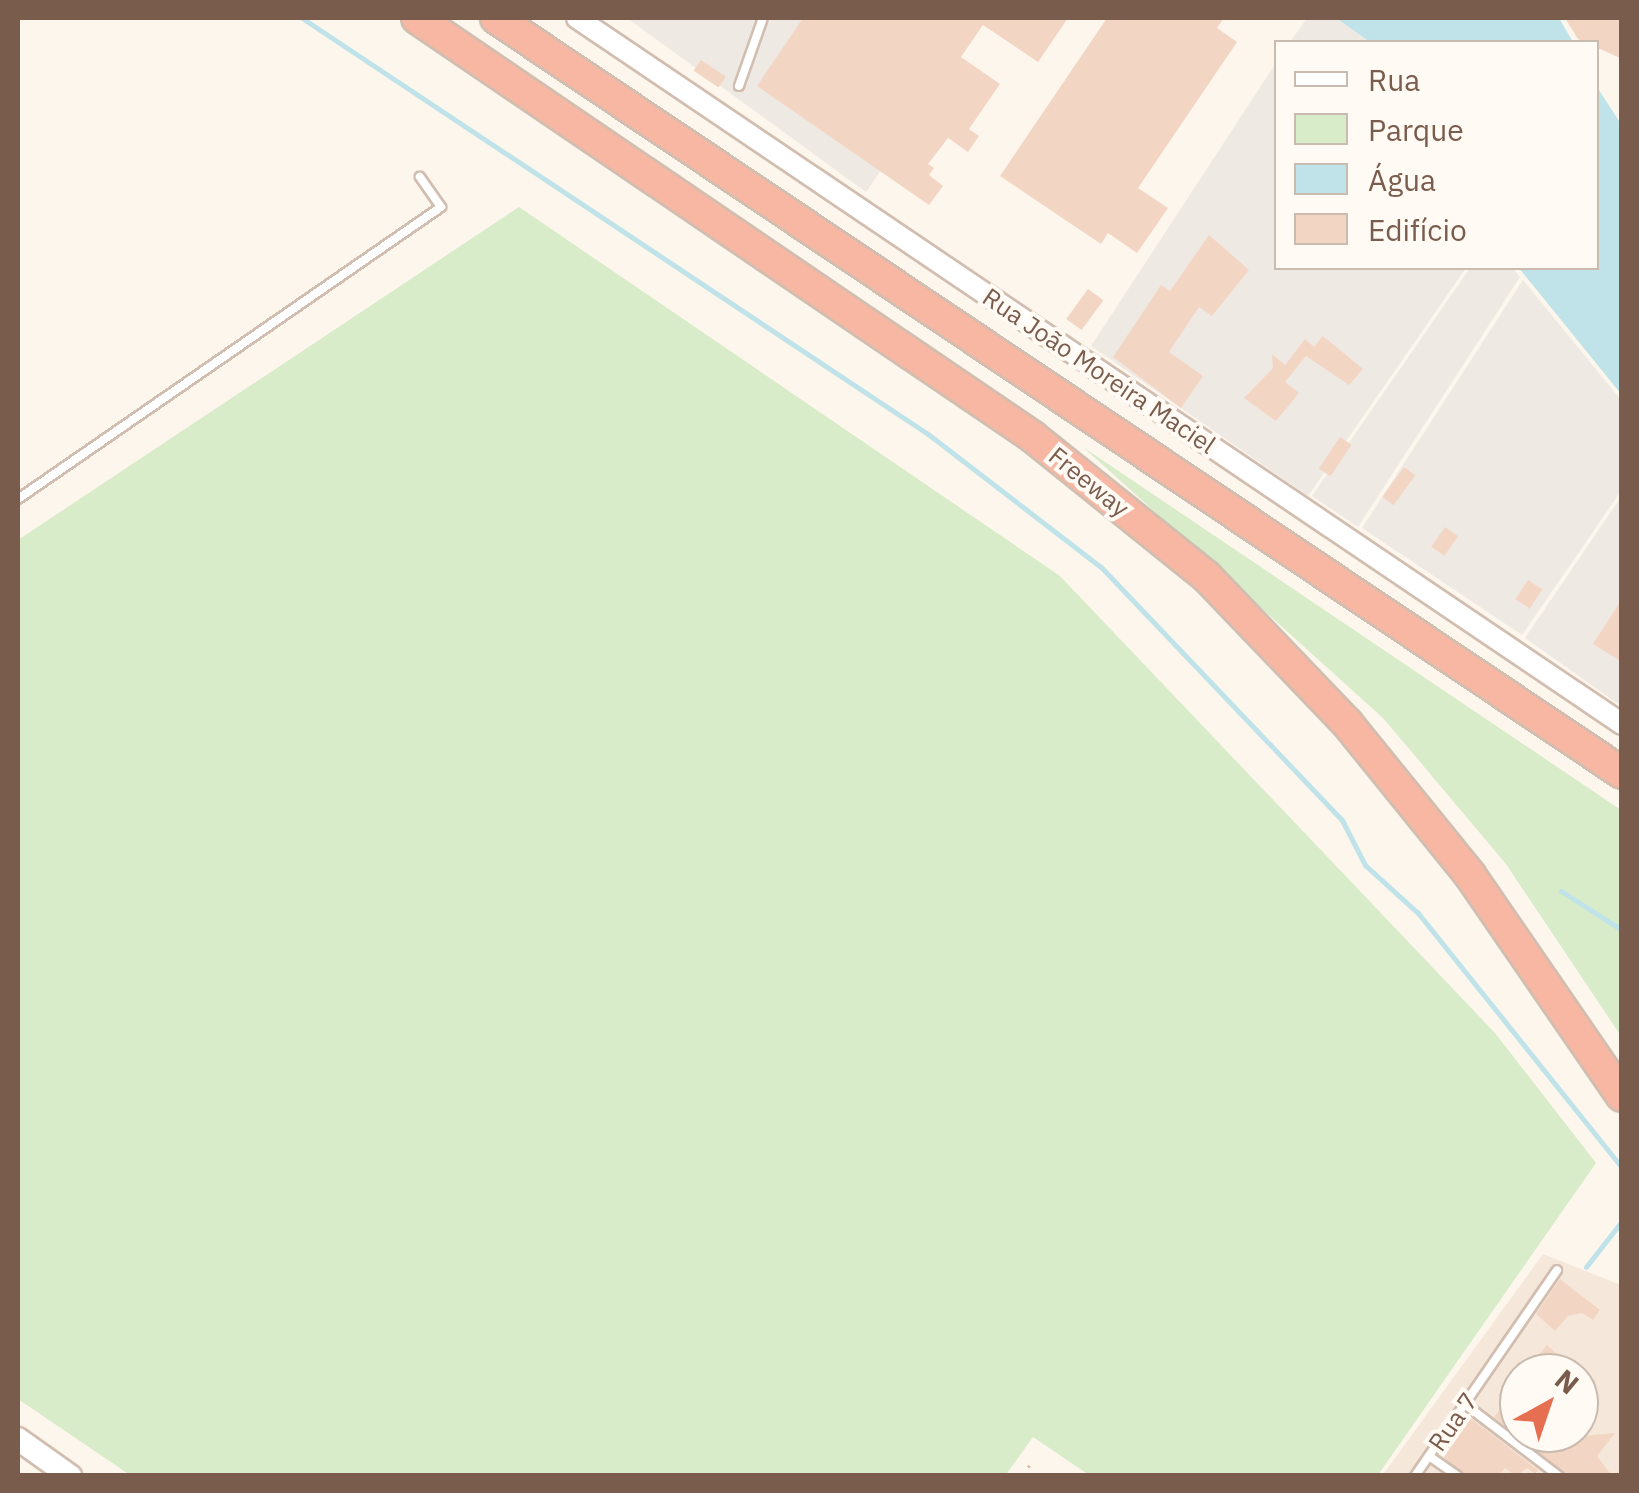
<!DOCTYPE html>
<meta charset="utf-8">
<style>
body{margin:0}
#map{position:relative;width:1639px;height:1493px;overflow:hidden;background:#fdf6ec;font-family:"IBM Plex Sans",sans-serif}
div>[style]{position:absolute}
.residential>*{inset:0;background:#f5e8da}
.industrial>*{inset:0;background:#efe9e4}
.green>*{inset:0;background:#d8ecc9}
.water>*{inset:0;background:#bfe3e8}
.stream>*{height:5px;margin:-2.5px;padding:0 2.5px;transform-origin:2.5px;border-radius:2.5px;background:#bfe3e8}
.building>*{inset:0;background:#f3d5c3;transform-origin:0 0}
.path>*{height:2.5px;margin-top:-1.25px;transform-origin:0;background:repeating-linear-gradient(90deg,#d9b8a5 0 2.5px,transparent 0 10.5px)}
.roads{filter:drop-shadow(2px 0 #d1beb0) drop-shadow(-2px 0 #d1beb0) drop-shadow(0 2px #d1beb0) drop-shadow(0 -2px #d1beb0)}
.service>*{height:8px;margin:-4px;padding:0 4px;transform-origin:4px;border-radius:4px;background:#fff}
.tertiary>*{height:20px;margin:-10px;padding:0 10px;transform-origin:10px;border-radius:10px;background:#fff}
.secondary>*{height:22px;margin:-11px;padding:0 11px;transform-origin:11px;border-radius:11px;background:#fff}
.motorway>*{height:30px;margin:-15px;padding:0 15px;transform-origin:15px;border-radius:15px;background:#f7b7a3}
span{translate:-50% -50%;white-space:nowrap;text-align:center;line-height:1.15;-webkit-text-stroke:8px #fffaf3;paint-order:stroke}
.street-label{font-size:25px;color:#7a5c4d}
.frame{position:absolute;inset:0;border:20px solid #7a5c4d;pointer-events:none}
.legend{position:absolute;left:1274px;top:40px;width:325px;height:230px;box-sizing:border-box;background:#fffaf3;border:2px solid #cabbb1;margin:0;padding:12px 18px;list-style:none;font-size:30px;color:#7a5c4d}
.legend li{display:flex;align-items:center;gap:20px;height:50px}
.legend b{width:50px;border:2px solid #cabbb1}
.north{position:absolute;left:1499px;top:1353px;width:100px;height:100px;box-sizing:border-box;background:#fffaf3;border:2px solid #cabbb1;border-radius:50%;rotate:40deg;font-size:28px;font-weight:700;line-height:40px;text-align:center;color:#7a5c4d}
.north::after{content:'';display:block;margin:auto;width:35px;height:45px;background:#e76f51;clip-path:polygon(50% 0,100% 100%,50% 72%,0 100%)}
</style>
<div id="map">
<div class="residential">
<i style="clip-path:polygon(evenodd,1543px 1254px,1621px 1285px,1621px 1475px,1382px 1476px,1543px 1254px,1519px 1373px,1579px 1373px,1579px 1433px,1519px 1433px,1519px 1373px)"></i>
</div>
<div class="industrial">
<i style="clip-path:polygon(627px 18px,986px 18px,866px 192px)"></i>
<i style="clip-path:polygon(1307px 18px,1336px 18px,1370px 42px,1290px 42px)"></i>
<i style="clip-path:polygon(1276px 63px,1276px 268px,1466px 268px,1308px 496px,1091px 346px)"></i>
<i style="clip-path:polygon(1470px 268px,1513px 268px,1520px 277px,1358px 527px,1312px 496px)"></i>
<i style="clip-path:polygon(1523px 280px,1621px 400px,1621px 491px,1522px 635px,1362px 528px)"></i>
<i style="clip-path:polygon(1621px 497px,1621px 706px,1525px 638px)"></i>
</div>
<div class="green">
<i style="clip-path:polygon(519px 207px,1060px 576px,1495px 1033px,1596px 1163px,1378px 1475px,1089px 1475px,1033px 1437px,1005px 1476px,130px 1475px,18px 1399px,18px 540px)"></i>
<i style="clip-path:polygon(1083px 447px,1621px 810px,1621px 1036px,1506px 864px,1383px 718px)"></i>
</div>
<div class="water">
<i style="clip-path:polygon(1336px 18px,1559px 18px,1573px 42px,1370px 42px)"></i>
<i style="clip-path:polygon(1597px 87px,1621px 124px,1621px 394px,1519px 268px,1596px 268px)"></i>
</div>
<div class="stream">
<i style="left:302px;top:18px;width:752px;rotate:33.61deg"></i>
<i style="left:928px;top:434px;width:218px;rotate:37.6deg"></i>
<i style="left:1101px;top:567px;width:349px;rotate:46.4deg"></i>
<i style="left:1342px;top:820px;width:51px;rotate:62.9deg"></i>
<i style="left:1365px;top:865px;width:72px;rotate:42.2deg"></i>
<i style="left:1418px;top:913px;width:327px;rotate:51.3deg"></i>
<i style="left:1561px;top:891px;width:72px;rotate:32.6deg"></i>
<i style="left:1586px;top:1267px;width:58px;rotate:-52deg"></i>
<i style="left:1622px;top:1365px;width:107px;rotate:90deg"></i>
</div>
<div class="building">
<i style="clip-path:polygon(803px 18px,1068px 18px,1038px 62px,983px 25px,961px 57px,1000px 84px,969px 129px,979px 136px,968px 152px,948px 138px,928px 164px,934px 168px,929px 175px,943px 186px,929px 205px,757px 86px)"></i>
<i style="clip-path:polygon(1107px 18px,1224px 18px,1217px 28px,1237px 42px,1138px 188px,1168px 208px,1137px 253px,1108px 233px,1101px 244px,1000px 176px)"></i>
<i style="clip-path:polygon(1565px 18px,1622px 18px,1622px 59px,1578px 39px)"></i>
<i style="left:701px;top:60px;width:30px;height:13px;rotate:34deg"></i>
<i style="clip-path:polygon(1209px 235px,1249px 270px,1212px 316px,1199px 307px,1169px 352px,1203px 376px,1181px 408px,1113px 357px,1161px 285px,1170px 291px)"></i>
<i style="left:1088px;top:289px;width:19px;height:37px;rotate:36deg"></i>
<i style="clip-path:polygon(1323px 336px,1363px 369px,1349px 385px,1306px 356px,1285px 382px,1299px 393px,1276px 421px,1244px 398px,1273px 368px,1272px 354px,1285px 365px,1305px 339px,1314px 347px)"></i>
<i style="left:1340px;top:437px;width:14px;height:38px;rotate:34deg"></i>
<i style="left:1404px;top:467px;width:14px;height:37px;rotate:36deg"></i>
<i style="left:1445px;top:527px;width:16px;height:24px;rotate:35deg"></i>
<i style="left:1528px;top:580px;width:17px;height:23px;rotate:33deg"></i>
<i style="clip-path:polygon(1622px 599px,1622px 662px,1593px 644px)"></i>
<i style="clip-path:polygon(1560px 1279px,1600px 1310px,1593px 1320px,1582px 1313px,1568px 1316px,1555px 1331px,1536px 1314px)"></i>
<i style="clip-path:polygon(1547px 1345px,1578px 1373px,1524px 1373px)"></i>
<i style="clip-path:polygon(1519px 1360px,1519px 1433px,1558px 1438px,1615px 1433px,1597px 1456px,1612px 1476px,1567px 1476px,1494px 1417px,1507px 1401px,1499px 1395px)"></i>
<i style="clip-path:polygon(1579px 1372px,1596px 1381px,1579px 1411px)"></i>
<i style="clip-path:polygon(1469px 1417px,1538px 1470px,1535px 1474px,1527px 1468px,1516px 1476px,1505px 1468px,1497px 1476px,1465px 1476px,1440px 1454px)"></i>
</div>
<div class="path">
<i style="left:1022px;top:1476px;width:18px;rotate:-56deg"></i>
</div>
<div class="roads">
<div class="service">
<i style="left:739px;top:86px;width:72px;rotate:-70.6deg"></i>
<i style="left:18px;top:499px;width:514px;rotate:-34.62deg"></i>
<i style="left:441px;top:207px;width:37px;rotate:-125deg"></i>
<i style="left:1466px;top:1405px;width:117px;rotate:37.4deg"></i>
<i style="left:1429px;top:1456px;width:35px;rotate:35deg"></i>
<i style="left:1415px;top:1476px;width:250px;rotate:-55.4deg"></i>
</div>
<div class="tertiary">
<i style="left:577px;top:18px;width:1261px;rotate:34.04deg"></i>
</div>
<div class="secondary">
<i style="left:18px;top:1439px;width:64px;rotate:35.4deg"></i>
</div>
<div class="motorway">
<i style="left:417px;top:18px;width:745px;rotate:34.22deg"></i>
<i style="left:1033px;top:437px;width:222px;rotate:38.8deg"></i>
<i style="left:1206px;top:576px;width:204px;rotate:46.2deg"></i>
<i style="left:1347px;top:723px;width:196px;rotate:51deg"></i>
<i style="left:1470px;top:875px;width:268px;rotate:55.5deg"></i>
<i style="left:496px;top:18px;width:1356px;rotate:33.84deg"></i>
</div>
</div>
<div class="street-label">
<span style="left:1099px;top:371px;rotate:34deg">Rua João Moreira Maciel</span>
<span style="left:1089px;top:482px;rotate:39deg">Freeway</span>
<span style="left:1453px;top:1422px;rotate:-55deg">Rua 7</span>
</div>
<div class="frame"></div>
<ul class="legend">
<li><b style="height:12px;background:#fff"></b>Rua</li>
<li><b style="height:28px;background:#d8ecc9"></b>Parque</li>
<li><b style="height:28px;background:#bfe3e8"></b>Água</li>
<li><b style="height:28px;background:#f3d5c3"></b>Edifício</li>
</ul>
<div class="north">N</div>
</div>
